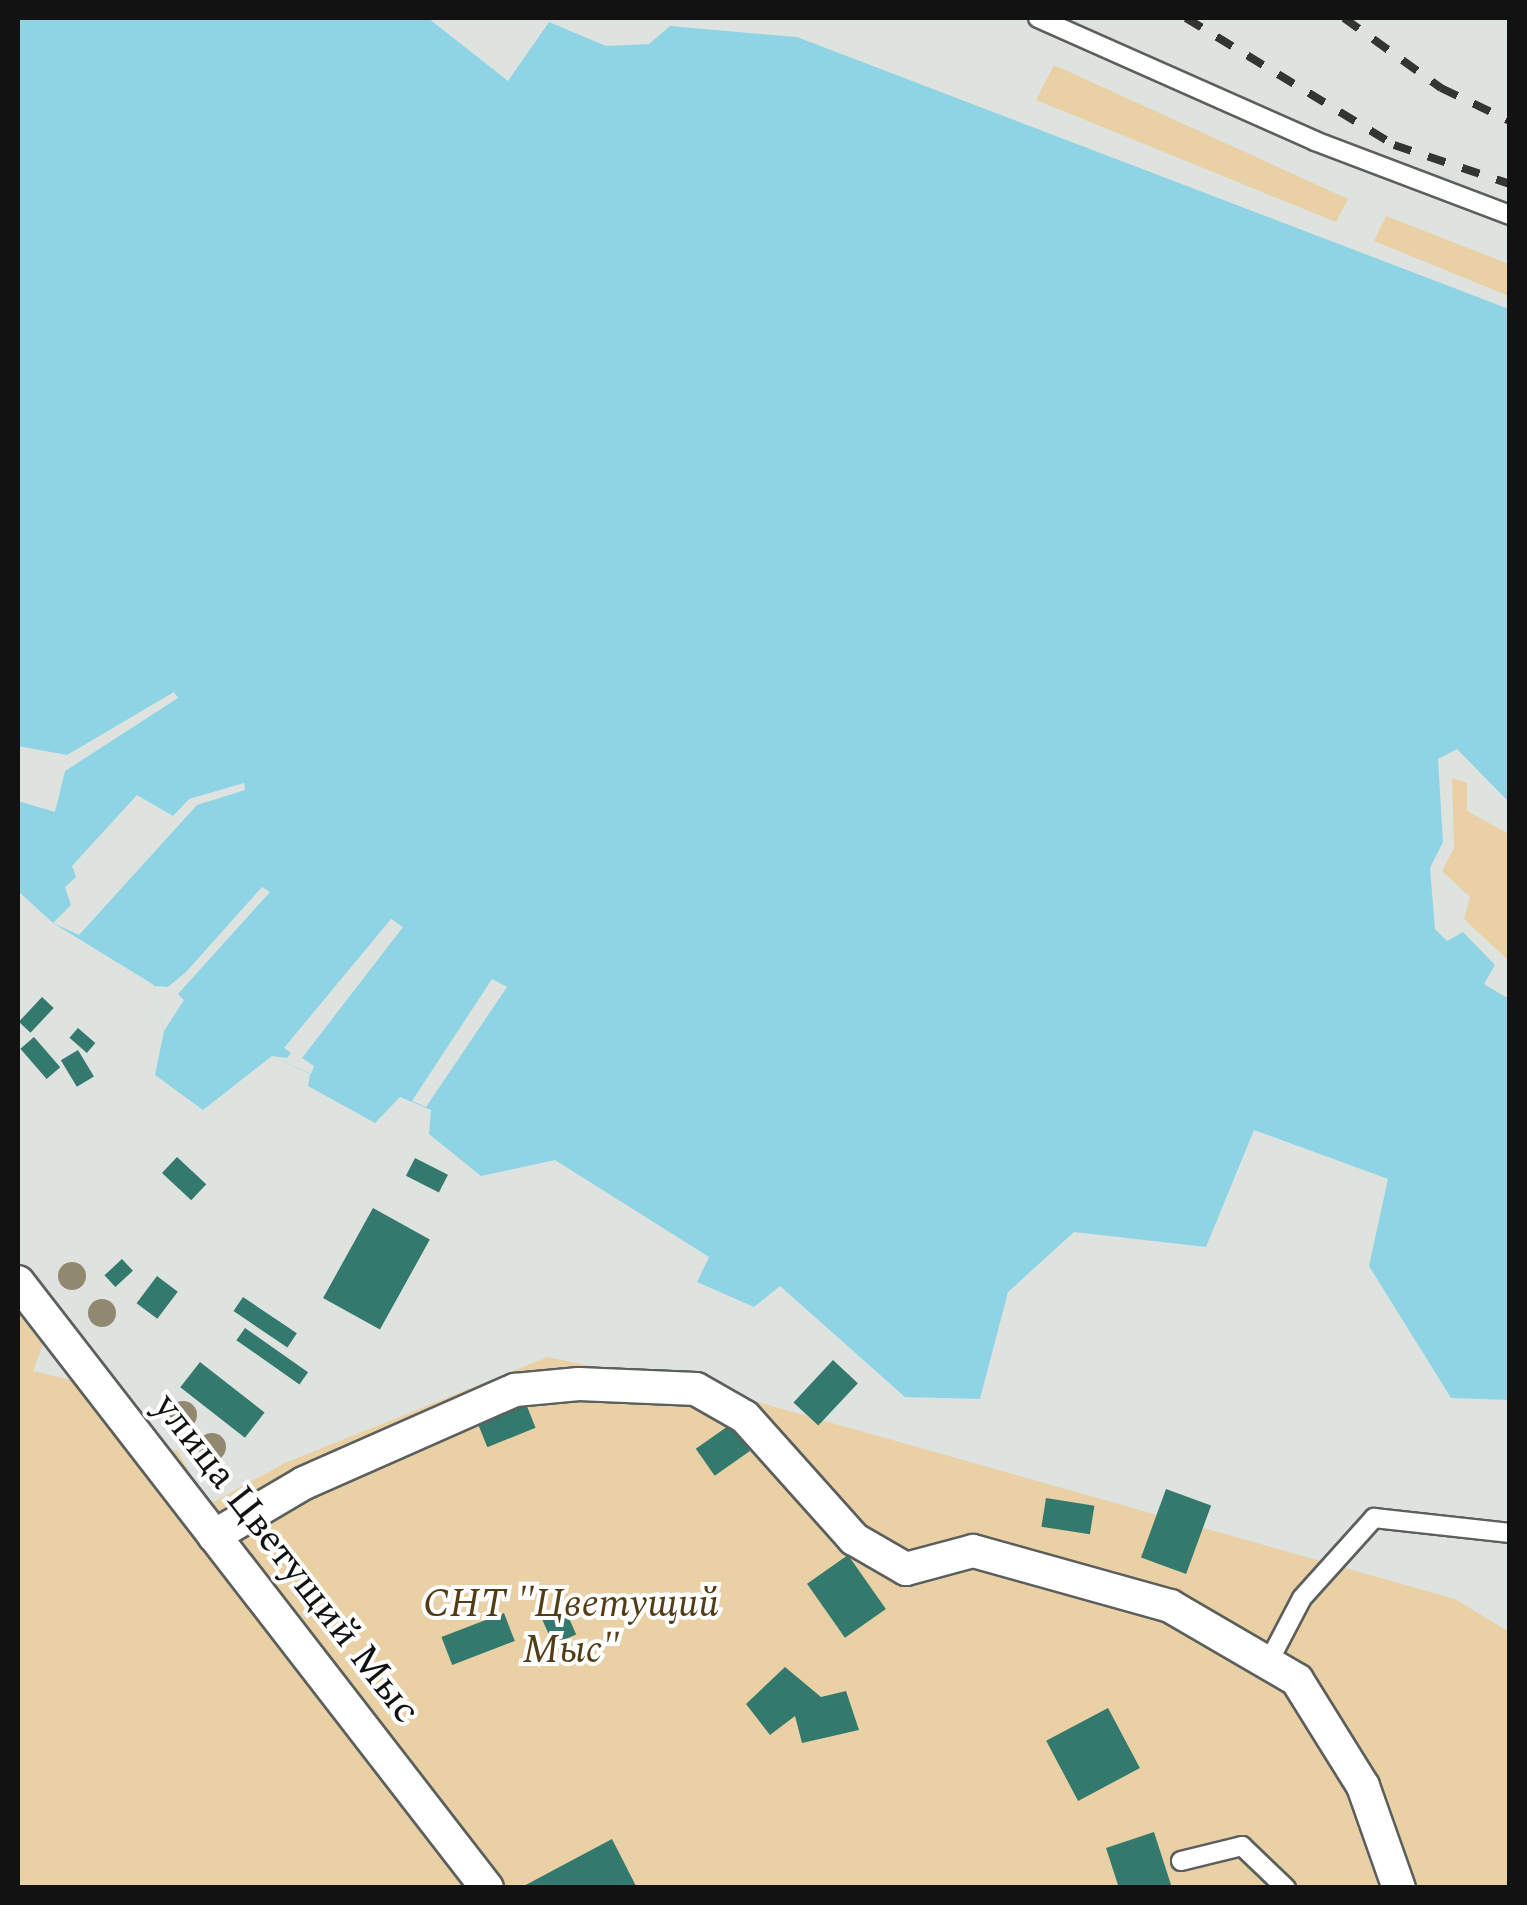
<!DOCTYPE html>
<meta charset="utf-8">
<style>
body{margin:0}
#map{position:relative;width:1527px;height:1905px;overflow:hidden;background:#dfe3df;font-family:Spectral,serif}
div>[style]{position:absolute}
.green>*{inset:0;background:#e9d0a5}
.water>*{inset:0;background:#8fd4e5}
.pier>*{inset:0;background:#dfe3df}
.building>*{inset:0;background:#33796e;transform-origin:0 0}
.roads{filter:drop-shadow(2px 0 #5c605d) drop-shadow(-2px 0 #5c605d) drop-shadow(0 2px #5c605d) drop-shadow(0 -2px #5c605d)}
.service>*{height:18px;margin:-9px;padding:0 9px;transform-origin:9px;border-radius:9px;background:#fff}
.minor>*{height:32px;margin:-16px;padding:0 16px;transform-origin:16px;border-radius:16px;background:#fff}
.rail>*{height:8px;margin-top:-4px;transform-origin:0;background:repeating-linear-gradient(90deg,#333533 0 18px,transparent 0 36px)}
.trees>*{width:28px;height:28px;margin:-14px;border-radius:50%;background:#918870}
span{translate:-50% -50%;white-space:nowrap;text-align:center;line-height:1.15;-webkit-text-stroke:8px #fff;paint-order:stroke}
.street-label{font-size:40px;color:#111211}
.park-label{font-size:40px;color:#523d16;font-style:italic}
.frame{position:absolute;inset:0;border:20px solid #111211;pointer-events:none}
</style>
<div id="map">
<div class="green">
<i style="clip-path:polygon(1054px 65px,1348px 199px,1336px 222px,1036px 100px)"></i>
<i style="clip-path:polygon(1386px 216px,1509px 264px,1509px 296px,1374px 241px)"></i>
<i style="clip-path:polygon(1452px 778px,1467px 783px,1467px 811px,1509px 834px,1509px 980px,1507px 959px,1464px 919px,1470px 897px,1442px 871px,1454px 848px)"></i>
<i style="clip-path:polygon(18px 1297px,52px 1321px,33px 1371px,96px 1386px,141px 1455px,177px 1450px,208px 1505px,285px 1463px,548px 1357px,758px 1402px,1455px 1599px,1509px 1632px,1509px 1887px,18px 1887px)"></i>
</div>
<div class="water">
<i style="clip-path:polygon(18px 18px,428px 18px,508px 81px,549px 22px,606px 46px,649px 44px,670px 26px,797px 37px,1509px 309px,1509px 802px,1457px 749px,1438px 759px,1443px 842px,1430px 868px,1435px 929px,1447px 941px,1463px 932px,1495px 965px,1484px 984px,1509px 999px,1509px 1400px,1451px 1398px,1369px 1266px,1388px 1179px,1254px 1130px,1206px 1247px,1074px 1232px,1008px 1292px,980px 1399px,905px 1397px,780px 1286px,754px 1307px,697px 1282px,709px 1257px,555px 1160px,481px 1176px,429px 1134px,431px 1110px,400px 1097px,375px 1123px,308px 1086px,310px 1074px,272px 1056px,203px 1110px,155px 1075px,164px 1031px,154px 985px,53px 923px,18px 891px)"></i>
</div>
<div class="pier">
<i style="clip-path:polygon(174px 692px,178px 698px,65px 771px,55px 812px,18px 801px,18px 746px,67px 755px)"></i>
<i style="clip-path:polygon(244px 783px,245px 790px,197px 805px,79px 935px,53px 923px,71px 905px,65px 887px,76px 877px,72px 866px,137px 795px,173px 816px,189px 799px)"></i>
<i style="clip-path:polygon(262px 887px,270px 892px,178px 994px,184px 1000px,164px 1031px,154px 986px,168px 987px,186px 972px)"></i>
<i style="clip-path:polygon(391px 919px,403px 927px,302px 1058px,314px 1066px,311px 1074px,272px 1056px,287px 1058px,291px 1053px,284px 1048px)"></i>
<i style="clip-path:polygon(492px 979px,507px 987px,426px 1107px,412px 1101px)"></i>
</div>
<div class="building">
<i style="left:42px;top:997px;width:16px;height:34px;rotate:43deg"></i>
<i style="left:78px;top:1028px;width:23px;height:13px;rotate:41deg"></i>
<i style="left:34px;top:1037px;width:40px;height:18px;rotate:49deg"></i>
<i style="left:78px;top:1050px;width:31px;height:20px;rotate:59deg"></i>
<i style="left:177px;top:1157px;width:40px;height:22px;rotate:43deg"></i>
<i style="left:415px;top:1158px;width:37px;height:20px;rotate:27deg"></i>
<i style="left:373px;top:1208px;width:65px;height:103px;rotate:29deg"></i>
<i style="left:122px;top:1259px;width:16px;height:24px;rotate:47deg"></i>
<i style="left:157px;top:1276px;width:26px;height:34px;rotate:37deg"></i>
<i style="left:243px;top:1297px;width:65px;height:17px;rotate:34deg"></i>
<i style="left:245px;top:1328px;width:77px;height:15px;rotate:35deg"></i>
<i style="left:833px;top:1360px;width:34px;height:58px;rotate:43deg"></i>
<i style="left:200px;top:1362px;width:82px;height:32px;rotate:38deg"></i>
<i style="left:524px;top:1399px;width:31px;height:52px;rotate:68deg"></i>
<i style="left:731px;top:1424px;width:33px;height:43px;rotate:55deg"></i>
<i style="left:1166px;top:1489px;width:48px;height:73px;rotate:20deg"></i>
<i style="left:1046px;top:1498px;width:49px;height:29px;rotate:9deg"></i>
<i style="left:848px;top:1555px;width:66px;height:50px;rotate:55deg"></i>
<i style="left:564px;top:1607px;width:30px;height:25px;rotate:66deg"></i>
<i style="left:504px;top:1613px;width:30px;height:67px;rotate:69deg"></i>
<i style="clip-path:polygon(785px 1667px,821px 1697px,846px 1691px,859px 1730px,802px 1743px,795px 1716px,770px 1735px,746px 1704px)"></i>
<i style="left:1108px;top:1708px;width:68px;height:70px;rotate:62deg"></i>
<i style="clip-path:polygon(1154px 1832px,1172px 1888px,1119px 1888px,1106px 1848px)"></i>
<i style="clip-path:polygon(612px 1839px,637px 1888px,520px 1888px)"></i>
</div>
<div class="roads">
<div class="service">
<i style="left:1038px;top:18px;width:303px;rotate:23.9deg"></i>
<i style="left:1315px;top:141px;width:209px;rotate:20.8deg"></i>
<i style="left:1268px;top:1663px;width:73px;rotate:-62.4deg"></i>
<i style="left:1302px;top:1598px;width:108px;rotate:-48deg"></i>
<i style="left:1374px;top:1518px;width:137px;rotate:6.3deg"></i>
<i style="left:1181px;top:1861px;width:63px;rotate:-13.8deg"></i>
<i style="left:1242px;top:1846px;width:61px;rotate:43.7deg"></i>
</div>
<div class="minor">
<i style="left:18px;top:1282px;width:766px;rotate:52.26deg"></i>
<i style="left:214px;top:1536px;width:104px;rotate:-30.5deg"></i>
<i style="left:304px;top:1483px;width:231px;rotate:-23.8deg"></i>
<i style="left:515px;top:1390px;width:64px;rotate:-5.4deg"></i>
<i style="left:579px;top:1384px;width:117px;rotate:2.4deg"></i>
<i style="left:696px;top:1389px;width:56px;rotate:29.7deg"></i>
<i style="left:745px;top:1417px;width:164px;rotate:48.2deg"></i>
<i style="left:854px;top:1539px;width:60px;rotate:30deg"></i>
<i style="left:906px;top:1569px;width:69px;rotate:-15deg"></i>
<i style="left:973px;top:1551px;width:205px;rotate:15.6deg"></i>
<i style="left:1170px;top:1606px;width:147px;rotate:30.2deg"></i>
<i style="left:1297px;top:1680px;width:125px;rotate:58.1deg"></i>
<i style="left:1363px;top:1786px;width:108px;rotate:70.6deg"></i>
</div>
</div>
<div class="rail">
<i style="left:1186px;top:18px;width:244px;rotate:31.4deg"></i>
<i style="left:1394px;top:145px;width:122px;rotate:18.6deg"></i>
<i style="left:1344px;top:18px;width:120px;rotate:35.8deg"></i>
<i style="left:1441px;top:88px;width:76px;rotate:25.6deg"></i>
</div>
<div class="trees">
<i style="left:72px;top:1276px"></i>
<i style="left:102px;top:1313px"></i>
<i style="left:183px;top:1415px"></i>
<i style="left:212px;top:1447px"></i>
</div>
<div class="street-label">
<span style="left:286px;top:1559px;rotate:52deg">улица Цветущий Мыс</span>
</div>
<div class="park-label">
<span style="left:571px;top:1628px">СНТ "Цветущий<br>Мыс"</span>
</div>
<div class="frame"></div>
</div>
